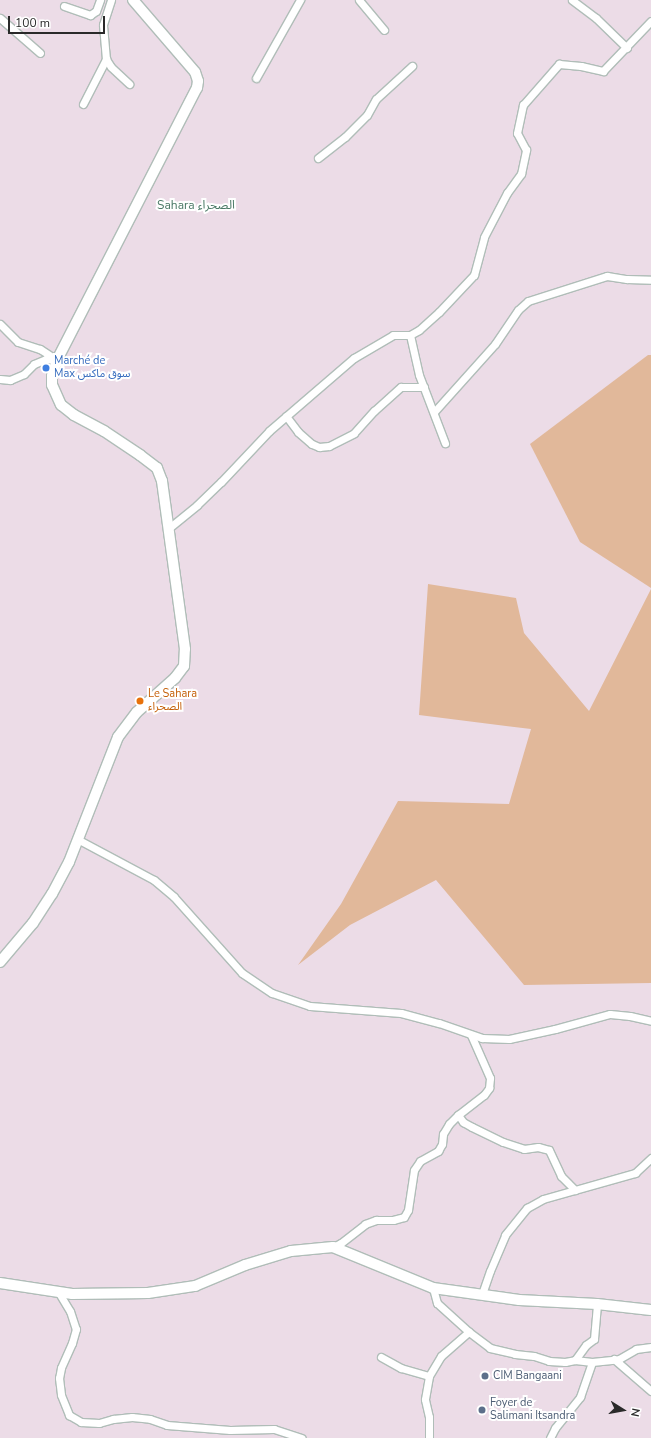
<!DOCTYPE html>
<meta charset="utf-8">
<style>
body{margin:0}
#map{position:relative;width:651px;height:1438px;overflow:hidden;background:#ecdce7;font-family:"Nunito Sans","Noto Sans Arabic",sans-serif}
div>[style]{position:absolute}
.green>*{inset:0;background:#e1b89a}
.roads{filter:drop-shadow(1px 0 #b0bdb8) drop-shadow(-1px 0 #b0bdb8) drop-shadow(0 1px #b0bdb8) drop-shadow(0 -1px #b0bdb8)}
.minor>*{height:7px;margin:-3.5px;padding:0 3.5px;transform-origin:3.5px;border-radius:3.5px;background:#fff}
.secondary>*{height:10px;margin:-5px;padding:0 5px;transform-origin:5px;border-radius:5px;background:#fff}
.dots>*{width:11px;height:11px;translate:-50% -50%;box-sizing:border-box;border:2px solid #fff;border-radius:50%}
span{translate:-50% -50%;white-space:nowrap;text-align:center;line-height:1.15;-webkit-text-stroke:4px #fff;paint-order:stroke}
.shop-label{font-size:11px;color:#366cbe}
.left{translate:0 -50%;text-align:left}
.food-label{font-size:11px;color:#c56008}
.service-label{font-size:11px;color:#4e5e75}
.neighbourhood-label{font-size:12px;color:#4b7966}
.north{position:absolute;left:603px;top:1390px;width:40px;height:40px;-webkit-text-stroke:3px #fff;paint-order:stroke;rotate:101deg;font-size:11px;font-weight:700;line-height:16px;text-align:center;color:#2a2a2a}
.north::after{content:'';display:block;margin:auto;width:14px;height:18px;background:#2a2a2a;clip-path:polygon(50% 0,100% 100%,50% 72%,0 100%)}
.scale{position:absolute;left:8px;top:16px;width:97px;height:18px;box-sizing:border-box;border:2px solid #2a2a2a;border-top:0;padding-left:5px;font-size:12px;line-height:14px;white-space:nowrap;color:#2a2a2a;-webkit-text-stroke:3px #fff;paint-order:stroke}
</style>
<div id="map">
<div class="green">
<i style="clip-path:polygon(648px 355px,651px 355px,651px 588px,580px 542px,530px 444px)"></i>
<i style="clip-path:polygon(428px 584px,516px 598px,524px 633px,589px 711px,651px 589px,651px 983px,524px 985px,436px 880px,350px 925px,298px 965px,341px 904px,398px 801px,509px 804px,531px 729px,419px 715px)"></i>
</div>
<div class="roads">
<div class="minor">
<i style="left:111px;top:0;width:26px;rotate:108deg"></i>
<i style="left:103px;top:25px;width:34px;rotate:85deg"></i>
<i style="left:106px;top:59px;width:9px;rotate:58deg"></i>
<i style="left:111px;top:67px;width:25px;rotate:43deg"></i>
<i style="left:359px;top:0;width:39px;rotate:50deg"></i>
<i style="left:572px;top:0;width:30px;rotate:37deg"></i>
<i style="left:596px;top:18px;width:43px;rotate:44.1deg"></i>
<i style="left:64px;top:6px;width:28px;rotate:19deg"></i>
<i style="left:90px;top:15px;width:7px;rotate:-34deg"></i>
<i style="left:96px;top:11px;width:12px;rotate:-70deg"></i>
<i style="left:0;top:18px;width:53px;rotate:41.2deg"></i>
<i style="left:256px;top:78px;width:90px;rotate:-60.6deg"></i>
<i style="left:83px;top:104px;width:51px;rotate:-62.9deg"></i>
<i style="left:318px;top:158px;width:34px;rotate:-38deg"></i>
<i style="left:345px;top:137px;width:31px;rotate:-45deg"></i>
<i style="left:367px;top:115px;width:18px;rotate:-61deg"></i>
<i style="left:376px;top:99px;width:49px;rotate:-42.5deg"></i>
<i style="left:0;top:324px;width:25px;rotate:45deg"></i>
<i style="left:18px;top:342px;width:23px;rotate:18deg"></i>
<i style="left:40px;top:349px;width:20px;rotate:33deg"></i>
<i style="left:410px;top:335px;width:41px;rotate:77.3deg"></i>
<i style="left:419px;top:375px;width:73px;rotate:69.1deg"></i>
<i style="left:0;top:379px;width:10px;rotate:6deg"></i>
<i style="left:10px;top:380px;width:15px;rotate:-23deg"></i>
<i style="left:24px;top:374px;width:14px;rotate:-45deg"></i>
<i style="left:34px;top:364px;width:13px;rotate:-23deg"></i>
<i style="left:46px;top:359px;width:10px;rotate:6deg"></i>
<i style="left:434px;top:412px;width:91px;rotate:-48.1deg"></i>
<i style="left:495px;top:344px;width:41px;rotate:-55.9deg"></i>
<i style="left:518px;top:310px;width:13px;rotate:-42deg"></i>
<i style="left:528px;top:301px;width:83px;rotate:-17.6deg"></i>
<i style="left:607px;top:276px;width:20px;rotate:9deg"></i>
<i style="left:627px;top:279px;width:24px;rotate:2deg"></i>
<i style="left:286px;top:416px;width:20px;rotate:53deg"></i>
<i style="left:298px;top:432px;width:18px;rotate:41deg"></i>
<i style="left:312px;top:444px;width:8px;rotate:23deg"></i>
<i style="left:319px;top:447px;width:10px;rotate:-6deg"></i>
<i style="left:329px;top:446px;width:28px;rotate:-27deg"></i>
<i style="left:354px;top:433px;width:30px;rotate:-48deg"></i>
<i style="left:374px;top:411px;width:36px;rotate:-42deg"></i>
<i style="left:401px;top:387px;width:23px"></i>
<i style="left:169px;top:528px;width:36px;rotate:-39deg"></i>
<i style="left:197px;top:505px;width:33px;rotate:-44deg"></i>
<i style="left:221px;top:482px;width:70px;rotate:-46.7deg"></i>
<i style="left:269px;top:431px;width:112px;rotate:-40.7deg"></i>
<i style="left:354px;top:358px;width:45px;rotate:-30.5deg"></i>
<i style="left:393px;top:335px;width:17px"></i>
<i style="left:410px;top:335px;width:10px;rotate:-29deg"></i>
<i style="left:419px;top:330px;width:27px;rotate:-42deg"></i>
<i style="left:439px;top:312px;width:51px;rotate:-46.6deg"></i>
<i style="left:474px;top:275px;width:39px;rotate:-75deg"></i>
<i style="left:484px;top:237px;width:50px;rotate:-62.4deg"></i>
<i style="left:507px;top:193px;width:24px;rotate:-54deg"></i>
<i style="left:521px;top:174px;width:25px;rotate:-78deg"></i>
<i style="left:526px;top:150px;width:19px;rotate:-118deg"></i>
<i style="left:517px;top:133px;width:29px;rotate:-78deg"></i>
<i style="left:523px;top:105px;width:55px;rotate:-48.7deg"></i>
<i style="left:559px;top:64px;width:22px;rotate:5deg"></i>
<i style="left:581px;top:66px;width:23px;rotate:13deg"></i>
<i style="left:603px;top:71px;width:69px;rotate:-46.2deg"></i>
<i style="left:79px;top:840px;width:85px;rotate:28.1deg"></i>
<i style="left:154px;top:880px;width:26px;rotate:40deg"></i>
<i style="left:174px;top:897px;width:102px;rotate:48.2deg"></i>
<i style="left:242px;top:973px;width:36px;rotate:34deg"></i>
<i style="left:272px;top:993px;width:40px;rotate:18.9deg"></i>
<i style="left:310px;top:1006px;width:91px;rotate:4.4deg"></i>
<i style="left:401px;top:1013px;width:39px;rotate:15deg"></i>
<i style="left:439px;top:1023px;width:46px;rotate:19.2deg"></i>
<i style="left:482px;top:1038px;width:27px;rotate:2deg"></i>
<i style="left:509px;top:1039px;width:47px;rotate:-12.3deg"></i>
<i style="left:555px;top:1029px;width:57px;rotate:-15.3deg"></i>
<i style="left:610px;top:1014px;width:20px;rotate:6deg"></i>
<i style="left:630px;top:1016px;width:22px;rotate:13deg"></i>
<i style="left:458px;top:1115px;width:9px;rotate:54deg"></i>
<i style="left:463px;top:1122px;width:10px;rotate:29deg"></i>
<i style="left:472px;top:1127px;width:34px;rotate:26deg"></i>
<i style="left:503px;top:1142px;width:22px;rotate:18deg"></i>
<i style="left:524px;top:1149px;width:14px;rotate:-8deg"></i>
<i style="left:538px;top:1147px;width:11px;rotate:15deg"></i>
<i style="left:549px;top:1150px;width:29px;rotate:65deg"></i>
<i style="left:561px;top:1176px;width:20px;rotate:45deg"></i>
<i style="left:333px;top:1247px;width:9px;rotate:-27deg"></i>
<i style="left:341px;top:1243px;width:31px;rotate:-38deg"></i>
<i style="left:365px;top:1224px;width:12px;rotate:-20deg"></i>
<i style="left:376px;top:1220px;width:17px"></i>
<i style="left:393px;top:1220px;width:11px;rotate:-15deg"></i>
<i style="left:404px;top:1217px;width:8px;rotate:-60deg"></i>
<i style="left:408px;top:1210px;width:40px;rotate:-81.5deg"></i>
<i style="left:414px;top:1170px;width:11px;rotate:-56deg"></i>
<i style="left:420px;top:1161px;width:21px;rotate:-29deg"></i>
<i style="left:438px;top:1151px;width:8px;rotate:-60deg"></i>
<i style="left:442px;top:1144px;width:10px;rotate:-84deg"></i>
<i style="left:443px;top:1134px;width:12px;rotate:-59deg"></i>
<i style="left:449px;top:1124px;width:13px;rotate:-45deg"></i>
<i style="left:458px;top:1115px;width:33px;rotate:-38deg"></i>
<i style="left:484px;top:1095px;width:9px;rotate:-54deg"></i>
<i style="left:489px;top:1088px;width:10px;rotate:-84deg"></i>
<i style="left:490px;top:1078px;width:47px;rotate:-113.8deg"></i>
<i style="left:59px;top:1293px;width:21px;rotate:59deg"></i>
<i style="left:70px;top:1311px;width:19px;rotate:72deg"></i>
<i style="left:76px;top:1329px;width:15px;rotate:106deg"></i>
<i style="left:72px;top:1343px;width:27px;rotate:114deg"></i>
<i style="left:61px;top:1368px;width:10px;rotate:101deg"></i>
<i style="left:59px;top:1378px;width:17px;rotate:83deg"></i>
<i style="left:61px;top:1395px;width:22px;rotate:68deg"></i>
<i style="left:69px;top:1415px;width:14px;rotate:30deg"></i>
<i style="left:81px;top:1422px;width:18px;rotate:3deg"></i>
<i style="left:99px;top:1423px;width:15px;rotate:-16deg"></i>
<i style="left:113px;top:1419px;width:19px;rotate:-6deg"></i>
<i style="left:132px;top:1417px;width:18px;rotate:6deg"></i>
<i style="left:150px;top:1419px;width:18px;rotate:19deg"></i>
<i style="left:167px;top:1425px;width:63px;rotate:4.5deg"></i>
<i style="left:230px;top:1430px;width:44px;rotate:-1.3deg"></i>
<i style="left:274px;top:1429px;width:29px;rotate:18deg"></i>
<i style="left:482px;top:1294px;width:24px;rotate:-71deg"></i>
<i style="left:490px;top:1271px;width:39px;rotate:-67deg"></i>
<i style="left:505px;top:1235px;width:35px;rotate:-51deg"></i>
<i style="left:527px;top:1208px;width:18px;rotate:-29deg"></i>
<i style="left:543px;top:1199px;width:96px;rotate:-15.8deg"></i>
<i style="left:635px;top:1173px;width:22px;rotate:-43deg"></i>
<i style="left:469px;top:1332px;width:26px;rotate:37deg"></i>
<i style="left:490px;top:1348px;width:26px;rotate:13deg"></i>
<i style="left:515px;top:1354px;width:19px;rotate:6deg"></i>
<i style="left:534px;top:1356px;width:16px;rotate:18deg"></i>
<i style="left:549px;top:1361px;width:16px;rotate:4deg"></i>
<i style="left:565px;top:1362px;width:10px;rotate:-11deg"></i>
<i style="left:575px;top:1360px;width:17px;rotate:7deg"></i>
<i style="left:592px;top:1362px;width:27px;rotate:-6deg"></i>
<i style="left:619px;top:1359px;width:20px;rotate:-30deg"></i>
<i style="left:636px;top:1349px;width:15px;rotate:-8deg"></i>
<i style="left:381px;top:1357px;width:23px;rotate:29deg"></i>
<i style="left:401px;top:1368px;width:29px;rotate:16deg"></i>
<i style="left:614px;top:1359px;width:49px;rotate:40.9deg"></i>
<i style="left:575px;top:1360px;width:19px;rotate:-54deg"></i>
<i style="left:586px;top:1345px;width:10px;rotate:-37deg"></i>
<i style="left:594px;top:1339px;width:35px;rotate:-85deg"></i>
<i style="left:429px;top:1438px;width:21px;rotate:-90deg"></i>
<i style="left:429px;top:1417px;width:18px;rotate:-103deg"></i>
<i style="left:425px;top:1399px;width:23px;rotate:-80deg"></i>
<i style="left:429px;top:1376px;width:23px;rotate:-59deg"></i>
<i style="left:441px;top:1356px;width:37px;rotate:-41deg"></i>
<i style="left:469px;top:1332px;width:43px;rotate:-137.8deg"></i>
<i style="left:437px;top:1303px;width:16px;rotate:-105deg"></i>
<i style="left:550px;top:1438px;width:11px;rotate:-63deg"></i>
<i style="left:555px;top:1428px;width:40px;rotate:-51deg"></i>
<i style="left:580px;top:1397px;width:37px;rotate:-71deg"></i>
</div>
<div class="secondary">
<i style="left:0;top:962px;width:51px;rotate:-49.8deg"></i>
<i style="left:33px;top:923px;width:35px;rotate:-57deg"></i>
<i style="left:52px;top:894px;width:36px;rotate:-62deg"></i>
<i style="left:69px;top:862px;width:134px;rotate:-68.6deg"></i>
<i style="left:118px;top:737px;width:31px;rotate:-53deg"></i>
<i style="left:137px;top:712px;width:51px;rotate:-41.8deg"></i>
<i style="left:175px;top:678px;width:15px;rotate:-53deg"></i>
<i style="left:184px;top:666px;width:17px;rotate:-87deg"></i>
<i style="left:185px;top:649px;width:170px;rotate:-97.8deg"></i>
<i style="left:162px;top:481px;width:14px;rotate:-111deg"></i>
<i style="left:157px;top:468px;width:21px;rotate:-143deg"></i>
<i style="left:140px;top:455px;width:43px;rotate:-146.3deg"></i>
<i style="left:104px;top:431px;width:34px;rotate:-152deg"></i>
<i style="left:74px;top:415px;width:16px;rotate:-142deg"></i>
<i style="left:61px;top:405px;width:22px;rotate:-114deg"></i>
<i style="left:52px;top:385px;width:9px;rotate:-90deg"></i>
<i style="left:52px;top:376px;width:17px;rotate:-73deg"></i>
<i style="left:57px;top:360px;width:306px;rotate:-62.8deg"></i>
<i style="left:197px;top:88px;width:7px;rotate:-82deg"></i>
<i style="left:198px;top:81px;width:9px;rotate:-108deg"></i>
<i style="left:195px;top:72px;width:95px;rotate:-130.7deg"></i>
<i style="left:0;top:1283px;width:73px;rotate:8.7deg"></i>
<i style="left:72px;top:1294px;width:76px;rotate:-0.8deg"></i>
<i style="left:148px;top:1293px;width:48px;rotate:-8.5deg"></i>
<i style="left:195px;top:1286px;width:54px;rotate:-22.8deg"></i>
<i style="left:245px;top:1265px;width:48px;rotate:-16.9deg"></i>
<i style="left:291px;top:1251px;width:42px;rotate:-5.4deg"></i>
<i style="left:333px;top:1247px;width:108px;rotate:22.3deg"></i>
<i style="left:433px;top:1288px;width:87px;rotate:7.9deg"></i>
<i style="left:519px;top:1300px;width:78px;rotate:2.9deg"></i>
<i style="left:597px;top:1304px;width:54px;rotate:6.3deg"></i>
</div>
</div>
<div class="dots">
<i style="left:46px;top:368px;background:#3f7fe0"></i>
<i style="left:140px;top:701px;background:#e8710a"></i>
<i style="left:485px;top:1376px;background:#5c6f8a"></i>
<i style="left:482px;top:1410px;background:#5c6f8a"></i>
</div>
<div class="shop-label">
<span class="left" style="left:54px;top:368px">Marché de<br>Max سوق ماكس</span>
</div>
<div class="food-label">
<span class="left" style="left:148px;top:701px">Le Sahara<br>الصحراء</span>
</div>
<div class="service-label">
<span class="left" style="left:493px;top:1376px">CIM Bangaani</span>
<span class="left" style="left:490px;top:1410px">Foyer de<br>Salimani Itsandra</span>
</div>
<div class="neighbourhood-label">
<span style="left:196px;top:206px">Sahara الصحراء</span>
</div>
<div class="north">N</div>
<div class="scale">100 m</div>
</div>
